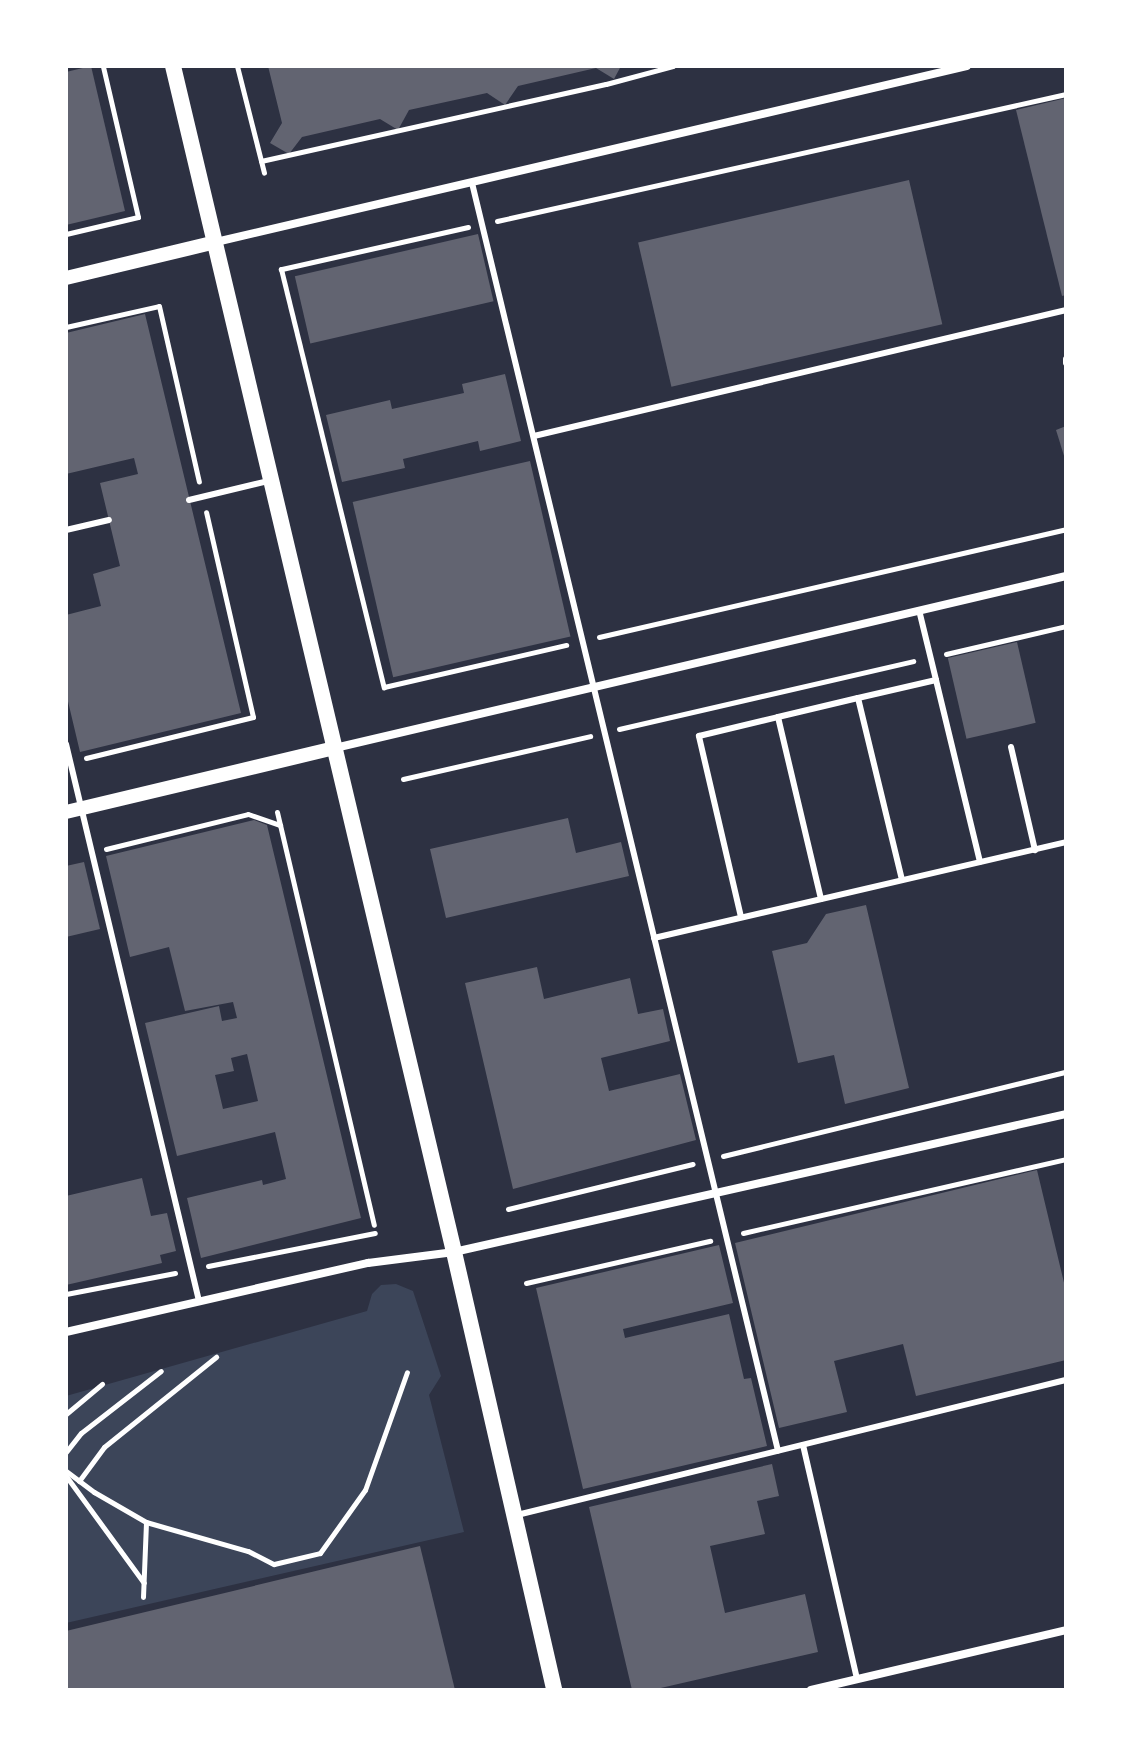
<!DOCTYPE html>
<style>
body{margin:0}
#map{position:relative;width:1132px;height:1756px;overflow:hidden;background:#2d3142;font-family:Cabin,sans-serif}
div>[style]{position:absolute}
.green>*{inset:0;background:#3c4559}
.building>*{inset:0;background:#626471;transform-origin:0 0}
.path>*{height:5px;margin:-2.5px;padding:0 2.5px;transform-origin:2.5px;border-radius:2.5px;background:#fff}
.service>*{height:6px;margin:-3px;padding:0 3px;transform-origin:3px;border-radius:3px;background:#fff}
.minor>*{height:8px;margin:-4px;padding:0 4px;transform-origin:4px;border-radius:4px;background:#fff}
.tertiary>*{height:14px;margin:-7px;padding:0 7px;transform-origin:7px;border-radius:7px;background:#fff}
.secondary>*{height:16px;margin:-8px;padding:0 8px;transform-origin:8px;border-radius:8px;background:#fff}
span{translate:-50% -50%;white-space:nowrap;text-align:center;line-height:1.15;-webkit-text-stroke:8px #fff;paint-order:stroke}
.frame{position:absolute;inset:0;border:68px solid #fff;pointer-events:none}
</style>
<div id="map">
<div class="green">
<i style="clip-path:polygon(396px 1284px,413px 1291px,441px 1376px,429px 1395px,464px 1532px,66px 1623px,66px 1396px,367px 1311px,372px 1294px,381px 1285px)"></i>
</div>
<div class="building">
<i style="clip-path:polygon(91px 66px,125px 211px,66px 225px,66px 72px)"></i>
<i style="clip-path:polygon(268px 66px,621px 66px,614px 79px,596px 68px,518px 86px,505px 105px,487px 93px,409px 110px,398px 130px,380px 119px,302px 137px,289px 154px,270px 143px,282px 123px)"></i>
<i style="clip-path:polygon(1066px 98px,1066px 295px,1062px 296px,1016px 110px)"></i>
<i style="left:909px;top:180px;width:148px;height:278px;rotate:77deg"></i>
<i style="left:478px;top:234px;width:69px;height:188px;rotate:77deg"></i>
<i style="clip-path:polygon(145px 314px,241px 713px,80px 752px,66px 693px,66px 615px,101px 606px,93px 574px,120px 566px,100px 483px,138px 474px,134px 458px,66px 474px,66px 333px)"></i>
<i style="clip-path:polygon(505px 374px,521px 441px,480px 451px,478px 441px,403px 459px,405px 468px,342px 482px,326px 415px,390px 400px,392px 409px,464px 393px,462px 384px)"></i>
<i style="clip-path:polygon(1066px 426px,1066px 459px,1065px 459px,1056px 430px)"></i>
<i style="left:530px;top:461px;width:180px;height:182px;rotate:77deg"></i>
<i style="left:1017px;top:642px;width:83px;height:71px;rotate:77deg"></i>
<i style="clip-path:polygon(568px 818px,576px 853px,621px 842px,629px 876px,446px 918px,430px 849px)"></i>
<i style="clip-path:polygon(evenodd,254px 820px,267px 825px,361px 1218px,201px 1258px,187px 1198px,262px 1180px,263px 1185px,286px 1179px,275px 1132px,177px 1156px,145px 1023px,219px 1006px,222px 1021px,237px 1018px,233px 1002px,185px 1011px,169px 947px,130px 957px,106px 856px,254px 820px,247px 1054px,258px 1101px,223px 1109px,215px 1075px,234px 1071px,231px 1058px,247px 1054px)"></i>
<i style="clip-path:polygon(84px 862px,100px 929px,66px 937px,66px 866px)"></i>
<i style="clip-path:polygon(866px 905px,909px 1088px,845px 1104px,834px 1055px,798px 1063px,772px 951px,807px 943px,826px 914px)"></i>
<i style="clip-path:polygon(537px 967px,544px 999px,630px 978px,638px 1014px,663px 1009px,670px 1041px,601px 1058px,609px 1091px,680px 1074px,696px 1140px,513px 1189px,465px 983px)"></i>
<i style="clip-path:polygon(1037px 1170px,1066px 1291px,1066px 1360px,916px 1396px,903px 1344px,834px 1361px,847px 1412px,779px 1428px,735px 1243px)"></i>
<i style="clip-path:polygon(142px 1178px,151px 1216px,167px 1213px,176px 1251px,160px 1255px,162px 1263px,66px 1285px,66px 1196px)"></i>
<i style="clip-path:polygon(719px 1245px,733px 1303px,623px 1329px,625px 1338px,729px 1314px,744px 1379px,751px 1378px,767px 1446px,583px 1489px,536px 1288px)"></i>
<i style="clip-path:polygon(772px 1464px,779px 1496px,757px 1501px,765px 1534px,710px 1546px,725px 1613px,805px 1594px,818px 1652px,652px 1690px,632px 1690px,589px 1507px)"></i>
<i style="clip-path:polygon(420px 1546px,455px 1690px,66px 1690px,66px 1631px)"></i>
</div>
<div class="path">
<i style="left:237px;top:66px;width:110px;rotate:75.8deg"></i>
<i style="left:261px;top:161px;width:353px;rotate:-12.6deg"></i>
<i style="left:606px;top:84px;width:69px;rotate:-15deg"></i>
<i style="left:497px;top:221px;width:583px;rotate:-12.58deg"></i>
<i style="left:468px;top:227px;width:192px;rotate:167.3deg"></i>
<i style="left:281px;top:269px;width:431px;rotate:76.2deg"></i>
<i style="left:384px;top:687px;width:187px;rotate:-13deg"></i>
<i style="left:66px;top:234px;width:74px;rotate:-13.3deg"></i>
<i style="left:138px;top:217px;width:155px;rotate:-103.1deg"></i>
<i style="left:66px;top:327px;width:95px;rotate:-12.7deg"></i>
<i style="left:159px;top:306px;width:180px;rotate:77.2deg"></i>
<i style="left:599px;top:637px;width:479px;rotate:-13deg"></i>
<i style="left:946px;top:654px;width:123px;rotate:-13.1deg"></i>
<i style="left:619px;top:729px;width:302px;rotate:-13deg"></i>
<i style="left:86px;top:758px;width:172px;rotate:-13.8deg"></i>
<i style="left:253px;top:717px;width:210px;rotate:-102.9deg"></i>
<i style="left:403px;top:779px;width:192px;rotate:-12.9deg"></i>
<i style="left:277px;top:812px;width:424px;rotate:76.8deg"></i>
<i style="left:106px;top:849px;width:146px;rotate:-13.8deg"></i>
<i style="left:248px;top:814px;width:34px;rotate:19deg"></i>
<i style="left:723px;top:1156px;width:353px;rotate:-13.8deg"></i>
<i style="left:508px;top:1209px;width:190px;rotate:-13.7deg"></i>
<i style="left:743px;top:1233px;width:331px;rotate:-12.9deg"></i>
<i style="left:208px;top:1266px;width:170px;rotate:-11.2deg"></i>
<i style="left:526px;top:1283px;width:189px;rotate:-12.9deg"></i>
<i style="left:66px;top:1294px;width:111px;rotate:-10.9deg"></i>
<i style="left:66px;top:1414px;width:47px;rotate:-39.8deg"></i>
<i style="left:66px;top:1452px;width:24px;rotate:-52deg"></i>
<i style="left:81px;top:1433px;width:101px;rotate:-37.8deg"></i>
<i style="left:66px;top:1471px;width:35px;rotate:37deg"></i>
<i style="left:94px;top:1492px;width:60px;rotate:30deg"></i>
<i style="left:146px;top:1522px;width:106px;rotate:15.9deg"></i>
<i style="left:248px;top:1551px;width:29px;rotate:27deg"></i>
<i style="left:274px;top:1564px;width:47px;rotate:-13.4deg"></i>
<i style="left:320px;top:1553px;width:77px;rotate:-54.5deg"></i>
<i style="left:365px;top:1490px;width:125px;rotate:-70.4deg"></i>
<i style="left:66px;top:1476px;width:132px;rotate:53.9deg"></i>
<i style="left:79px;top:1481px;width:42px;rotate:-53.7deg"></i>
<i style="left:104px;top:1447px;width:144px;rotate:-38.8deg"></i>
<i style="left:143px;top:1597px;width:75px;rotate:-87.7deg"></i>
</div>
<div class="service">
<i style="left:472px;top:183px;width:1304px;rotate:76.43deg"></i>
<i style="left:1066px;top:359px;width:4px;rotate:90deg"></i>
<i style="left:534px;top:436px;width:547px;rotate:-13.32deg"></i>
<i style="left:189px;top:500px;width:81px;rotate:-13.5deg"></i>
<i style="left:66px;top:530px;width:44px;rotate:-13.1deg"></i>
<i style="left:919px;top:610px;width:72px;rotate:76.3deg"></i>
<i style="left:858px;top:698px;width:80px;rotate:-13deg"></i>
<i style="left:936px;top:680px;width:187px;rotate:76.4deg"></i>
<i style="left:66px;top:744px;width:573px;rotate:76.57deg"></i>
<i style="left:1011px;top:747px;width:106px;rotate:76.9deg"></i>
<i style="left:821px;top:899px;width:187px;rotate:-103.3deg"></i>
<i style="left:778px;top:717px;width:82px;rotate:-13.4deg"></i>
<i style="left:858px;top:698px;width:187px;rotate:76.4deg"></i>
<i style="left:741px;top:917px;width:186px;rotate:-103.1deg"></i>
<i style="left:699px;top:736px;width:81px;rotate:-13.5deg"></i>
<i style="left:654px;top:938px;width:423px;rotate:-13.1deg"></i>
<i style="left:803px;top:1445px;width:240px;rotate:77deg"></i>
<i style="left:517px;top:1515px;width:565px;rotate:-13.82deg"></i>
</div>
<div class="minor">
<i style="left:216px;top:242px;width:771px;rotate:-13.19deg"></i>
<i style="left:335px;top:748px;width:751px;rotate:-13.24deg"></i>
<i style="left:66px;top:1332px;width:310px;rotate:-12.9deg"></i>
<i style="left:368px;top:1263px;width:87px;rotate:-7.3deg"></i>
<i style="left:454px;top:1252px;width:627px;rotate:-12.71deg"></i>
<i style="left:811px;top:1690px;width:262px;rotate:-13.2deg"></i>
</div>
<div class="tertiary">
<i style="left:66px;top:278px;width:154px;rotate:-13.5deg"></i>
<i style="left:66px;top:812px;width:277px;rotate:-13.4deg"></i>
</div>
<div class="secondary">
<i style="left:173px;top:66px;width:1219px;rotate:76.67deg"></i>
<i style="left:454px;top:1252px;width:449px;rotate:77.1deg"></i>
</div>
<div class="frame"></div>
</div>
